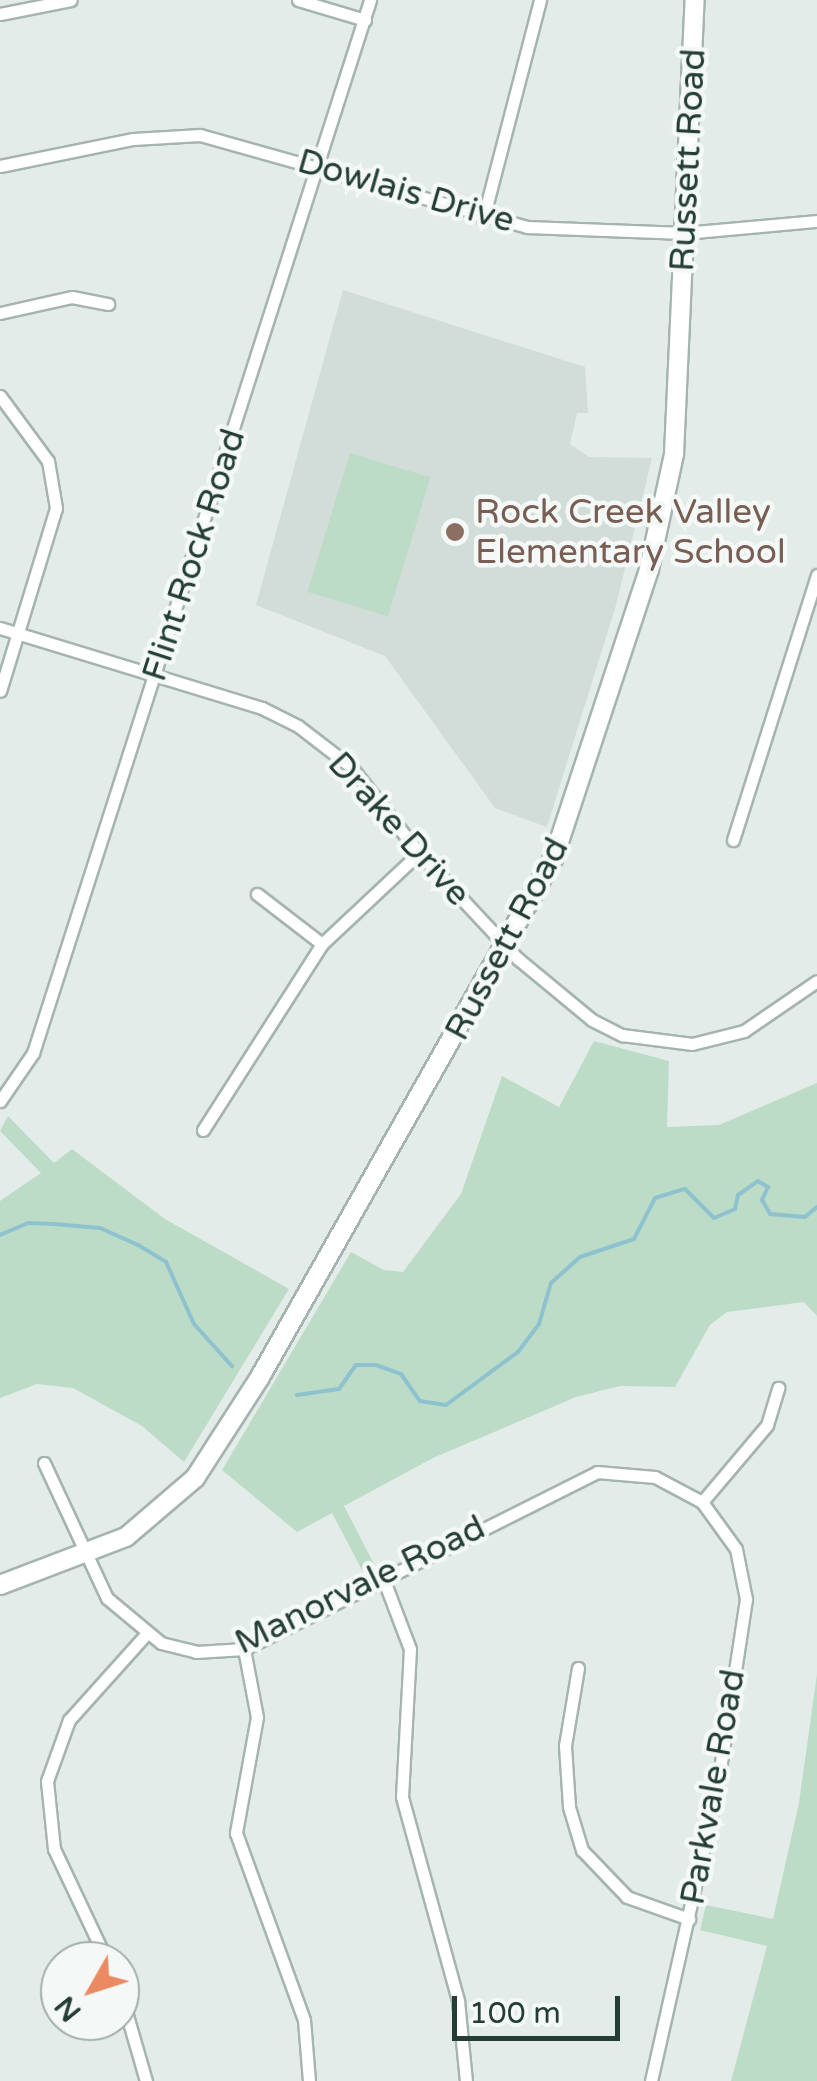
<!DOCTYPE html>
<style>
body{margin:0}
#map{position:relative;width:817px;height:2081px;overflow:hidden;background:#e3ece9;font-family:"Varela Round",sans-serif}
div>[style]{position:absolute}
.built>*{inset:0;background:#d2dcd8}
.green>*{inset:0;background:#bddcc7;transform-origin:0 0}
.stream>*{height:4px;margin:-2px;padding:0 2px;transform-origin:2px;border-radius:2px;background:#8ec2cf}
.roads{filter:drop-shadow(2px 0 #a6b4b0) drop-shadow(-2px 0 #a6b4b0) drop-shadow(0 2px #a6b4b0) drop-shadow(0 -2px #a6b4b0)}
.street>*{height:11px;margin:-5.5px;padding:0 5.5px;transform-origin:5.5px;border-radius:5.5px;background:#fff}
.secondary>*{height:18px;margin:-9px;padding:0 9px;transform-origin:9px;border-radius:9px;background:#fff}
.dots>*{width:28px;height:28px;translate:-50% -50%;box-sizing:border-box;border:5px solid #f4f9f7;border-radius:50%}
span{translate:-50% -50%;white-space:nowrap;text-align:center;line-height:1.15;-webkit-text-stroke:9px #f4f9f7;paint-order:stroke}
.street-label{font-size:35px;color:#243d37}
.education-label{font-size:35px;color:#785e54}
.left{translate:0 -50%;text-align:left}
.north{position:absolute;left:40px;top:1941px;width:100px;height:100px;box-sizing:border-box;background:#f4f9f7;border:2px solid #a1aeaa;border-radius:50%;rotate:231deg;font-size:28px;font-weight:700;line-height:40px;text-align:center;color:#243d37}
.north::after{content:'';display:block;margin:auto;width:35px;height:45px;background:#eb8a62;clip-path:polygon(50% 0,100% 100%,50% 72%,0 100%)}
.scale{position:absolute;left:452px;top:1996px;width:168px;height:45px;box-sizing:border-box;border:5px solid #243d37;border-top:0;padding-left:12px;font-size:30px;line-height:35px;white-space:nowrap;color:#243d37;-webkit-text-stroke:8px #f4f9f7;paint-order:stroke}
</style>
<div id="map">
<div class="built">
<i style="clip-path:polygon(343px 290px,585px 367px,588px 413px,577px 413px,570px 444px,589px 457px,652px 458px,616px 605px,547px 827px,495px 808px,385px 656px,256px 605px)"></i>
</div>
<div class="green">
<i style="left:350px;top:453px;width:84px;height:145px;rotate:17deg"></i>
<i style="clip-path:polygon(594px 1041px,669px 1061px,667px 1127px,719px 1125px,817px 1083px,817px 1316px,804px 1302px,727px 1312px,710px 1325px,675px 1387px,620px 1386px,576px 1397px,433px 1458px,344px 1506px,374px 1564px,362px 1570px,332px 1513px,297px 1532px,222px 1470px,351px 1252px,384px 1270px,403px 1272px,461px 1194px,502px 1076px,559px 1107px)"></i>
<i style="clip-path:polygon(8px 1116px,54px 1163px,72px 1149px,165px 1219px,289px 1289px,184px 1462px,142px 1426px,73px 1388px,37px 1384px,0 1398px,0 1201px,41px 1173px,0 1131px)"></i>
<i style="clip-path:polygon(817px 1674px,817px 2081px,731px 2081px,767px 1946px,700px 1930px,706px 1905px,773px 1919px,799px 1803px)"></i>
</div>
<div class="stream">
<i style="left:0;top:1235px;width:30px;rotate:-23deg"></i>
<i style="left:28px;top:1223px;width:26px;rotate:2deg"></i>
<i style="left:54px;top:1224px;width:46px;rotate:5deg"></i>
<i style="left:100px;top:1228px;width:42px;rotate:24.1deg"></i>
<i style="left:138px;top:1245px;width:33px;rotate:31deg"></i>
<i style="left:166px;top:1262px;width:68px;rotate:65.7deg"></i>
<i style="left:194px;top:1324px;width:57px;rotate:47.9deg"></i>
<i style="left:297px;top:1395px;width:42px;rotate:-8.1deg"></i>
<i style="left:339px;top:1389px;width:29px;rotate:-55deg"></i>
<i style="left:356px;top:1365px;width:20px"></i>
<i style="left:376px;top:1365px;width:27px;rotate:20deg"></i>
<i style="left:401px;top:1374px;width:33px;rotate:55deg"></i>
<i style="left:420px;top:1401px;width:26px;rotate:9deg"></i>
<i style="left:446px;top:1405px;width:89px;rotate:-36.4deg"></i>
<i style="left:518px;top:1352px;width:35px;rotate:-53deg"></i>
<i style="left:539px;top:1324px;width:43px;rotate:-73.7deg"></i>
<i style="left:551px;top:1283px;width:39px;rotate:-42deg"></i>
<i style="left:580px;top:1257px;width:57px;rotate:-18.4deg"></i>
<i style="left:634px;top:1239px;width:46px;rotate:-62.9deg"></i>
<i style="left:655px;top:1198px;width:31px;rotate:-17deg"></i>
<i style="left:685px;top:1189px;width:41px;rotate:45deg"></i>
<i style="left:714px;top:1218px;width:23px;rotate:-23deg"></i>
<i style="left:735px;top:1209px;width:14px;rotate:-78deg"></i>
<i style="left:738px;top:1195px;width:24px;rotate:-35deg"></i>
<i style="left:758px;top:1181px;width:12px;rotate:31deg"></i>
<i style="left:768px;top:1187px;width:14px;rotate:115deg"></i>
<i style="left:762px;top:1200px;width:16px;rotate:60deg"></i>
<i style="left:770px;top:1214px;width:35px;rotate:5deg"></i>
<i style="left:805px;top:1217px;width:16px;rotate:-40deg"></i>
</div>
<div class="roads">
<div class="street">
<i style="left:298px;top:0;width:70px;rotate:16.6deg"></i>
<i style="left:0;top:14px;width:72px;rotate:-11.2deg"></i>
<i style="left:0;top:166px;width:136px;rotate:-11.5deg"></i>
<i style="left:133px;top:139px;width:67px;rotate:-3.4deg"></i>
<i style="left:200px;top:135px;width:340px;rotate:15.7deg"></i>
<i style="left:527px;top:227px;width:157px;rotate:2.2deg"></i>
<i style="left:684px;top:233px;width:134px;rotate:-5.2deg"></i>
<i style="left:483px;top:219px;width:226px;rotate:-75.4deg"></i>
<i style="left:0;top:313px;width:74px;rotate:-12.5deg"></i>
<i style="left:72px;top:297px;width:37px;rotate:11deg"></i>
<i style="left:0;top:396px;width:81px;rotate:53.6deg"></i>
<i style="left:48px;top:461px;width:48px;rotate:80.3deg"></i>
<i style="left:56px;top:508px;width:191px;rotate:107deg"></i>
<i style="left:0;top:628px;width:274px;rotate:17deg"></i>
<i style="left:262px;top:708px;width:40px;rotate:26.6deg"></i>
<i style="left:298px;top:726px;width:67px;rotate:37.7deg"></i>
<i style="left:351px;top:767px;width:110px;rotate:51.7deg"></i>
<i style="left:419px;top:853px;width:144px;rotate:47deg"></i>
<i style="left:517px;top:958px;width:97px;rotate:39.6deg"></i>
<i style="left:592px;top:1020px;width:34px;rotate:27deg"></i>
<i style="left:622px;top:1035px;width:71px;rotate:7.3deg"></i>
<i style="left:692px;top:1044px;width:54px;rotate:-14deg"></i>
<i style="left:744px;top:1031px;width:88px;rotate:-34.4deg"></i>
<i style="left:733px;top:840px;width:278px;rotate:-72.4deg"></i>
<i style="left:257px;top:894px;width:82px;rotate:37.6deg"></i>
<i style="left:0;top:1101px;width:58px;rotate:-55.5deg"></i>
<i style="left:33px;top:1053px;width:1106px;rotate:-72.25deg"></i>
<i style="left:203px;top:1130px;width:221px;rotate:-57.4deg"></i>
<i style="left:322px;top:944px;width:133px;rotate:-43.2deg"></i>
<i style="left:44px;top:1463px;width:149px;rotate:65deg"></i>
<i style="left:107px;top:1598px;width:70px;rotate:39.8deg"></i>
<i style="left:161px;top:1643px;width:36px;rotate:14deg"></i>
<i style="left:196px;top:1652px;width:48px;rotate:-3.6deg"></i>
<i style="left:244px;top:1649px;width:395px;rotate:-26.6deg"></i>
<i style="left:597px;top:1472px;width:58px;rotate:4.9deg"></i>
<i style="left:655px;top:1477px;width:53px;rotate:28deg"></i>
<i style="left:702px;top:1502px;width:58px;rotate:54.1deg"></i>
<i style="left:736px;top:1549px;width:51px;rotate:78.7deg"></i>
<i style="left:746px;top:1599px;width:191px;rotate:98.7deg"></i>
<i style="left:717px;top:1788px;width:300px;rotate:102.7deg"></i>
<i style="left:702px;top:1502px;width:101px;rotate:-49.8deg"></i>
<i style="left:767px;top:1425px;width:39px;rotate:-73deg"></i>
<i style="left:383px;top:1578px;width:76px;rotate:69.2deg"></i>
<i style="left:410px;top:1649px;width:148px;rotate:93.1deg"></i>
<i style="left:402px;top:1797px;width:212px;rotate:74.6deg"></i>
<i style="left:458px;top:2001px;width:80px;rotate:84.3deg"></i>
<i style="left:244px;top:1649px;width:69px;rotate:79.2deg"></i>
<i style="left:257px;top:1717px;width:118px;rotate:100.3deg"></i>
<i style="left:236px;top:1833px;width:199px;rotate:70deg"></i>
<i style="left:304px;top:2020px;width:61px;rotate:85.3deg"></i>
<i style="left:578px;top:1668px;width:79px;rotate:99.5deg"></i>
<i style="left:565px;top:1746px;width:61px;rotate:86.2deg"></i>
<i style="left:569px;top:1807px;width:45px;rotate:73.2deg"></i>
<i style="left:582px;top:1850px;width:65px;rotate:46.2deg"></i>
<i style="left:627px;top:1897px;width:66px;rotate:19.5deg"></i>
<i style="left:107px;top:1961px;width:124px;rotate:-115.3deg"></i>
<i style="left:54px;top:1849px;width:68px;rotate:-95.9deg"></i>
<i style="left:47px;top:1781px;width:65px;rotate:-70.2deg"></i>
<i style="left:69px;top:1720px;width:117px;rotate:-48.1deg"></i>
<i style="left:120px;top:1991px;width:94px;rotate:73.9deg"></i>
</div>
<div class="secondary">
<i style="left:0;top:1585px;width:135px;rotate:-20.9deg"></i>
<i style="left:126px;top:1537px;width:91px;rotate:-40.5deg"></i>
<i style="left:195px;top:1478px;width:120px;rotate:-57.2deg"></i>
<i style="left:260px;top:1377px;width:597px;rotate:-60.52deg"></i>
<i style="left:554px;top:857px;width:303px;rotate:-71.7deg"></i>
<i style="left:649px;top:569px;width:118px;rotate:-77.7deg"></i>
<i style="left:674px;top:454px;width:454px;rotate:-87.4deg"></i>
</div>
</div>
<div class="dots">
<i style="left:455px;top:532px;background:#8d6e63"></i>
</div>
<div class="street-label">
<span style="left:688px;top:160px;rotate:-87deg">Russett Road</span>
<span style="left:406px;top:191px;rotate:16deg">Dowlais Drive</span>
<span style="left:194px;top:555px;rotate:-72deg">Flint Rock Road</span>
<span style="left:399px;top:829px;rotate:48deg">Drake Drive</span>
<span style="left:507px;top:939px;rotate:-62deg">Russett Road</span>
<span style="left:360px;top:1585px;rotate:-26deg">Manorvale Road</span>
<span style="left:713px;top:1787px;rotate:-80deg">Parkvale Road</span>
</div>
<div class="education-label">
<span class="left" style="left:475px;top:532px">Rock Creek Valley<br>Elementary School</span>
</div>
<div class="north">N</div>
<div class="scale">100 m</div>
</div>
